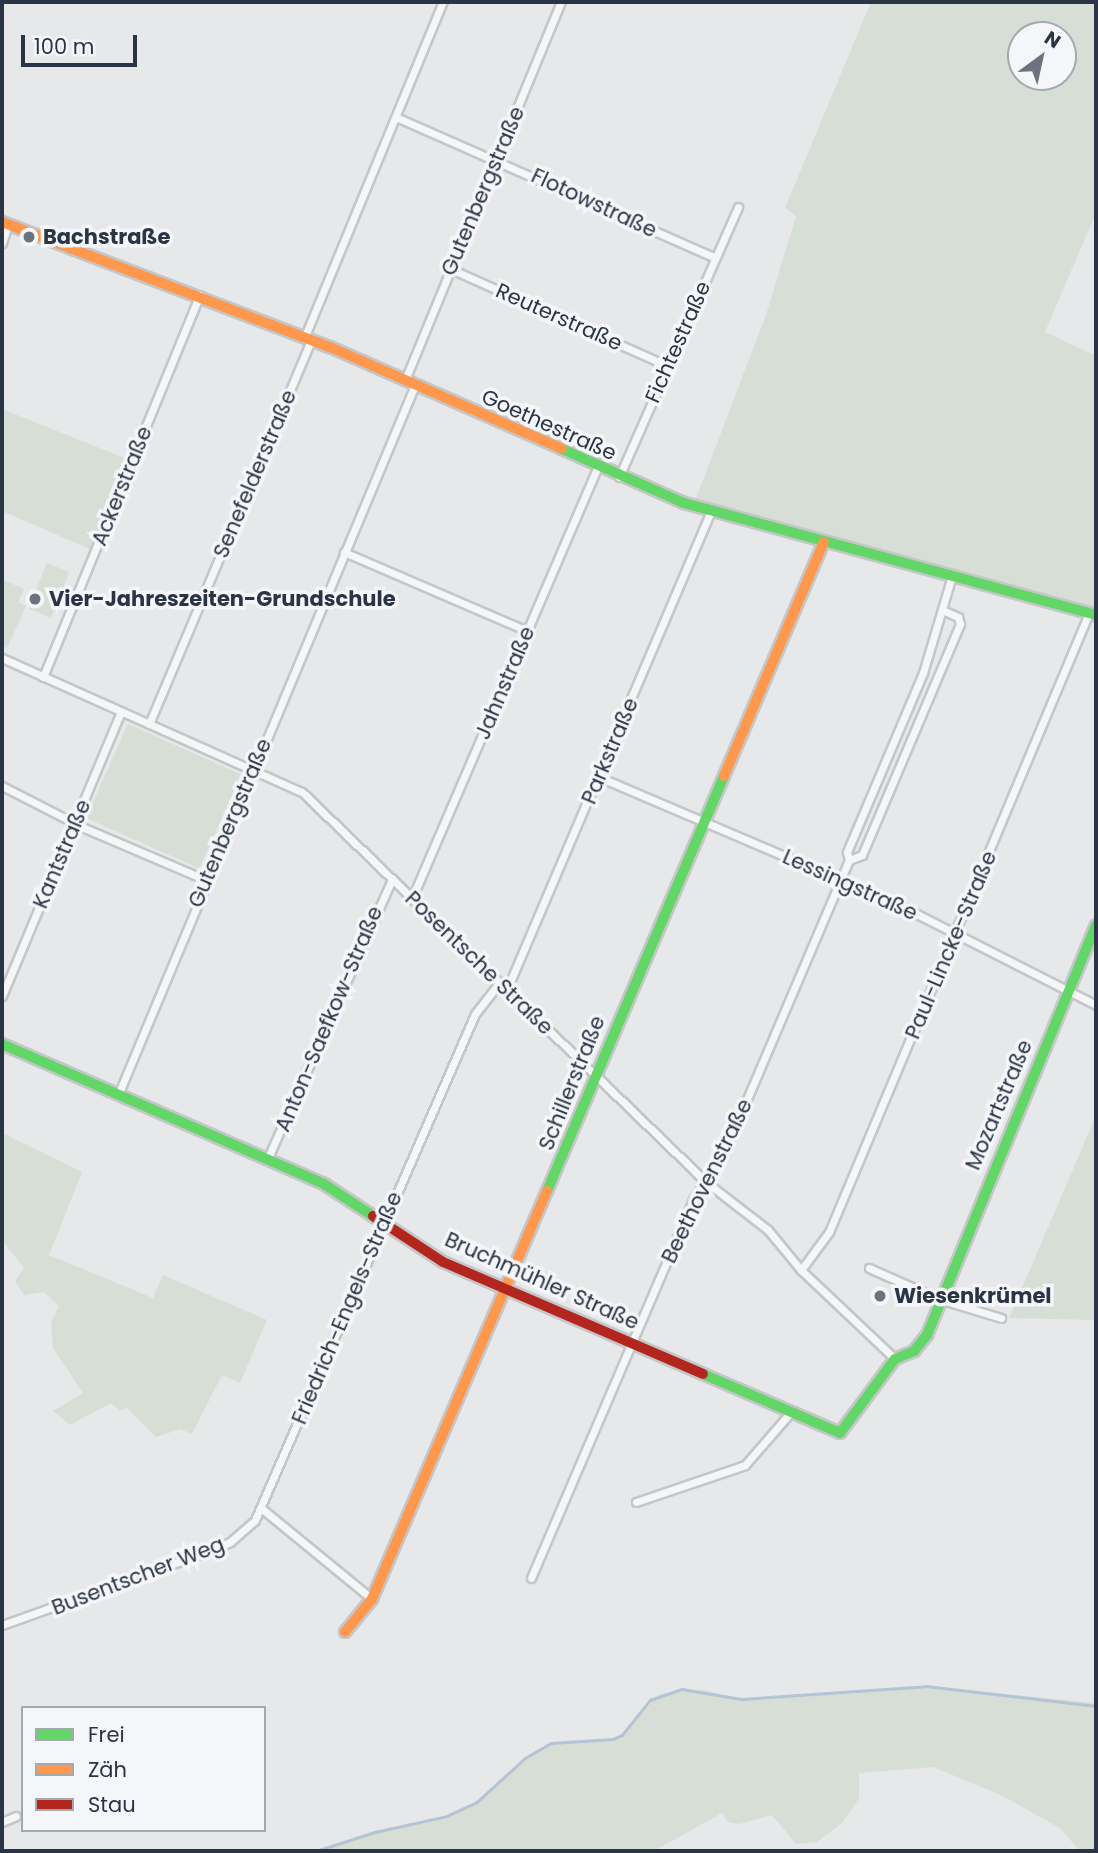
<!DOCTYPE html>
<meta charset="utf-8">
<style>
body{margin:0}
#map{position:relative;width:1098px;height:1853px;overflow:hidden;background:#e6e8ea;font-family:Poppins,sans-serif}
div>[style]{position:absolute}
.green>*{inset:0;background:#d6ded6;transform-origin:0 0}
.stream>*{height:2.5px;margin:-1.25px;padding:0 1.25px;transform-origin:1.25px;border-radius:1.25px;background:#b4c4d5}
.roads{filter:drop-shadow(2px 0 #c4c6c8) drop-shadow(-2px 0 #c4c6c8) drop-shadow(0 2px #c4c6c8) drop-shadow(0 -2px #c4c6c8)}
.street>*{height:7px;margin:-3.5px;padding:0 3.5px;transform-origin:3.5px;border-radius:3.5px;background:#f5f6f7}
.fast>*{height:10px;margin:-5px;padding:0 5px;transform-origin:5px;border-radius:5px;background:#63d668}
.slow>*{height:10px;margin:-5px;padding:0 5px;transform-origin:5px;border-radius:5px;background:#ff974d}
.jam>*{height:10px;margin:-5px;padding:0 5px;transform-origin:5px;border-radius:5px;background:#b3261e}
.dots>*{width:19px;height:19px;translate:-50% -50%;box-sizing:border-box;border:4px solid #f4f6f9;border-radius:50%}
span{translate:-50% -50%;white-space:nowrap;text-align:center;line-height:1.15;-webkit-text-stroke:7px #f4f6f9;paint-order:stroke}
.street-label{font-size:21px;color:#2b3445}
.poi-label{font-size:21px;color:#2b3445;font-weight:700}
.left{translate:0 -50%;text-align:left}
.frame{position:absolute;inset:0;border:4px solid #2b3445;pointer-events:none}
.legend{position:absolute;left:21px;top:1706px;width:245px;height:126px;box-sizing:border-box;background:#f4f6f9;border:2px solid #a4a8b1;margin:0;padding:9px 12px;list-style:none;font-size:21px;color:#2b3445}
.legend li{display:flex;align-items:center;gap:14px;height:35px}
.legend b{width:35px;border:2px solid #a4a8b1}
.north{position:absolute;left:1007px;top:21px;width:70px;height:70px;box-sizing:border-box;background:#f4f6f9;border:2px solid #a4a8b1;border-radius:50%;rotate:33deg;font-size:19px;font-weight:700;line-height:28px;text-align:center;color:#2b3445}
.north::after{content:'';display:block;margin:auto;width:24px;height:32px;background:#6c737f;clip-path:polygon(50% 0,100% 100%,50% 72%,0 100%)}
.scale{position:absolute;left:21px;top:35px;width:116px;height:32px;box-sizing:border-box;border:4px solid #2b3445;border-top:0;padding-left:9px;font-size:21px;line-height:24px;white-space:nowrap;color:#2b3445;-webkit-text-stroke:5px #f4f6f9;paint-order:stroke}
</style>
<div id="map">
<div class="green">
<i style="clip-path:polygon(evenodd,871px 2px,1096px 2px,1096px 213px,1045px 332px,1096px 356px,1096px 608px,695px 501px,766px 315px,796px 216px,785px 208px,871px 2px,1021px 35px,1063px 35px,1063px 77px,1021px 77px,1021px 35px)"></i>
<i style="clip-path:polygon(2px 409px,127px 459px,90px 549px,2px 511px)"></i>
<i style="left:47px;top:563px;width:24px;height:49px;rotate:22deg"></i>
<i style="clip-path:polygon(2px 579px,24px 589px,18px 602px,26px 606px,7px 648px,2px 646px)"></i>
<i style="left:128px;top:724px;width:124px;height:103px;rotate:24deg"></i>
<i style="clip-path:polygon(1096px 1115px,1096px 1320px,1009px 1318px,1077px 1160px)"></i>
<i style="clip-path:polygon(2px 1133px,82px 1172px,49px 1255px,153px 1298px,163px 1275px,267px 1320px,240px 1383px,222px 1375px,192px 1434px,180px 1429px,156px 1437px,127px 1408px,120px 1410px,111px 1403px,70px 1425px,53px 1411px,83px 1393px,53px 1348px,51px 1323px,59px 1306px,44px 1292px,24px 1295px,15px 1281px,24px 1268px,2px 1240px)"></i>
<i style="clip-path:polygon(926px 1686px,1096px 1703px,1096px 1851px,1080px 1851px,1060px 1828px,1001px 1795px,933px 1767px,859px 1773px,859px 1798px,843px 1822px,817px 1842px,796px 1844px,772px 1815px,739px 1824px,728px 1822px,722px 1813px,654px 1851px,316px 1851px,375px 1832px,448px 1816px,477px 1802px,526px 1758px,551px 1743px,612px 1739px,622px 1735px,659px 1694px,703px 1690px,742px 1699px)"></i>
</div>
<div class="stream">
<i style="left:316px;top:1851px;width:62px;rotate:-17.9deg"></i>
<i style="left:375px;top:1832px;width:74px;rotate:-12.5deg"></i>
<i style="left:447px;top:1816px;width:33px;rotate:-25deg"></i>
<i style="left:477px;top:1802px;width:65px;rotate:-42.5deg"></i>
<i style="left:525px;top:1758px;width:30px;rotate:-30deg"></i>
<i style="left:551px;top:1743px;width:62px;rotate:-3.7deg"></i>
<i style="left:613px;top:1739px;width:10px;rotate:-24deg"></i>
<i style="left:622px;top:1735px;width:45px;rotate:-51.3deg"></i>
<i style="left:650px;top:1700px;width:34px;rotate:-19deg"></i>
<i style="left:682px;top:1689px;width:61px;rotate:9.5deg"></i>
<i style="left:742px;top:1699px;width:184px;rotate:-4deg"></i>
<i style="left:926px;top:1686px;width:171px;rotate:6.7deg"></i>
</div>
<div class="roads">
<div class="street">
<i style="left:396px;top:117px;width:349px;rotate:23.8deg"></i>
<i style="left:2px;top:243px;width:20px;rotate:-72deg"></i>
<i style="left:451px;top:269px;width:238px;rotate:24.1deg"></i>
<i style="left:305px;top:336px;width:361px;rotate:-67.6deg"></i>
<i style="left:405px;top:380px;width:409px;rotate:-67.6deg"></i>
<i style="left:619px;top:477px;width:295px;rotate:-66.2deg"></i>
<i style="left:344px;top:552px;width:199px;rotate:23.3deg"></i>
<i style="left:2px;top:658px;width:329px;rotate:24.1deg"></i>
<i style="left:302px;top:792px;width:562px;rotate:43.99deg"></i>
<i style="left:706px;top:1182px;width:78px;rotate:37.7deg"></i>
<i style="left:768px;top:1230px;width:52px;rotate:50.5deg"></i>
<i style="left:801px;top:1270px;width:129px;rotate:43.4deg"></i>
<i style="left:43px;top:677px;width:413px;rotate:-67.7deg"></i>
<i style="left:149px;top:724px;width:418px;rotate:-67.1deg"></i>
<i style="left:599px;top:777px;width:328px;rotate:23.1deg"></i>
<i style="left:901px;top:906px;width:219px;rotate:26.9deg"></i>
<i style="left:2px;top:786px;width:90px;rotate:27.1deg"></i>
<i style="left:82px;top:827px;width:135px;rotate:23.1deg"></i>
<i style="left:849px;top:860px;width:14px;rotate:-21deg"></i>
<i style="left:862px;top:855px;width:251px;rotate:-67deg"></i>
<i style="left:960px;top:624px;width:7px;rotate:-106deg"></i>
<i style="left:958px;top:617px;width:17px;rotate:-156deg"></i>
<i style="left:412px;top:898px;width:468px;rotate:-66.7deg"></i>
<i style="left:507px;top:989px;width:520px;rotate:-66.89deg"></i>
<i style="left:2px;top:996px;width:308px;rotate:-67.3deg"></i>
<i style="left:118px;top:1095px;width:770px;rotate:-67.3deg"></i>
<i style="left:267px;top:1160px;width:308px;rotate:-66deg"></i>
<i style="left:869px;top:1268px;width:77px;rotate:23.9deg"></i>
<i style="left:939px;top:1299px;width:65px;rotate:17deg"></i>
<i style="left:801px;top:1270px;width:47px;rotate:-53.6deg"></i>
<i style="left:829px;top:1232px;width:671px;rotate:-67.22deg"></i>
<i style="left:636px;top:1502px;width:115px;rotate:-18.7deg"></i>
<i style="left:745px;top:1465px;width:69px;rotate:-49.1deg"></i>
<i style="left:261px;top:1508px;width:144px;rotate:39.3deg"></i>
<i style="left:531px;top:1578px;width:411px;rotate:-66.8deg"></i>
<i style="left:693px;top:1200px;width:64px;rotate:-57.8deg"></i>
<i style="left:727px;top:1146px;width:311px;rotate:-66.9deg"></i>
<i style="left:849px;top:860px;width:8px;rotate:-104deg"></i>
<i style="left:847px;top:852px;width:194px;rotate:-67deg"></i>
<i style="left:923px;top:673px;width:101px;rotate:-73.4deg"></i>
<i style="left:2px;top:1625px;width:220px;rotate:-19.7deg"></i>
<i style="left:209px;top:1551px;width:23px;rotate:-23deg"></i>
<i style="left:230px;top:1542px;width:33px;rotate:-41deg"></i>
<i style="left:255px;top:1520px;width:552px;rotate:-66.5deg"></i>
<i style="left:475px;top:1014px;width:41px;rotate:-52deg"></i>
<i style="left:2px;top:1822px;width:15px;rotate:-23deg"></i>
</div>
<div class="fast">
<i style="left:562px;top:449px;width:133px;rotate:23.9deg"></i>
<i style="left:684px;top:503px;width:427px;rotate:15.2deg"></i>
<i style="left:2px;top:1044px;width:351px;rotate:23.5deg"></i>
<i style="left:324px;top:1184px;width:59px;rotate:33.1deg"></i>
<i style="left:547px;top:1191px;width:451px;rotate:-66.9deg"></i>
<i style="left:703px;top:1374px;width:149px;rotate:23.3deg"></i>
<i style="left:840px;top:1433px;width:92px;rotate:-53.4deg"></i>
<i style="left:895px;top:1359px;width:21px;rotate:-23deg"></i>
<i style="left:914px;top:1351px;width:21px;rotate:-51deg"></i>
<i style="left:927px;top:1335px;width:443px;rotate:-67.6deg"></i>
</div>
<div class="slow">
<i style="left:2px;top:222px;width:351px;rotate:20.9deg"></i>
<i style="left:330px;top:347px;width:253px;rotate:23.7deg"></i>
<i style="left:724px;top:776px;width:254px;rotate:-66.9deg"></i>
<i style="left:345px;top:1632px;width:43px;rotate:-50.7deg"></i>
<i style="left:372px;top:1599px;width:444px;rotate:-66.8deg"></i>
</div>
<div class="jam">
<i style="left:373px;top:1216px;width:84px;rotate:33.3deg"></i>
<i style="left:443px;top:1262px;width:283px;rotate:23.3deg"></i>
</div>
</div>
<div class="dots">
<i style="left:29px;top:237px;background:#6c737f"></i>
<i style="left:35px;top:599px;background:#6c737f"></i>
<i style="left:880px;top:1296px;background:#6c737f"></i>
</div>
<div class="street-label">
<span style="left:483px;top:191px;rotate:-67deg">Gutenbergstraße</span>
<span style="left:594px;top:203px;rotate:25deg">Flotowstraße</span>
<span style="left:559px;top:317px;rotate:24deg">Reuterstraße</span>
<span style="left:678px;top:342px;rotate:-66deg">Fichtestraße</span>
<span style="left:549px;top:425px;rotate:24deg">Goethestraße</span>
<span style="left:255px;top:474px;rotate:-67deg">Senefelderstraße</span>
<span style="left:122px;top:486px;rotate:-68deg">Ackerstraße</span>
<span style="left:505px;top:683px;rotate:-67deg">Jahnstraße</span>
<span style="left:610px;top:751px;rotate:-67deg">Parkstraße</span>
<span style="left:230px;top:823px;rotate:-67deg">Gutenbergstraße</span>
<span style="left:62px;top:854px;rotate:-67deg">Kantstraße</span>
<span style="left:850px;top:885px;rotate:24deg">Lessingstraße</span>
<span style="left:951px;top:945px;rotate:-67deg">Paul-Lincke-Straße</span>
<span style="left:479px;top:963px;rotate:44deg">Posentsche Straße</span>
<span style="left:329px;top:1019px;rotate:-67deg">Anton-Saefkow-Straße</span>
<span style="left:572px;top:1083px;rotate:-68deg">Schillerstraße</span>
<span style="left:999px;top:1105px;rotate:-67deg">Mozartstraße</span>
<span style="left:707px;top:1181px;rotate:-64deg">Beethovenstraße</span>
<span style="left:542px;top:1281px;rotate:24deg">Bruchmühler Straße</span>
<span style="left:347px;top:1308px;rotate:-67deg">Friedrich-Engels-Straße</span>
<span style="left:138px;top:1576px;rotate:-21deg">Busentscher Weg</span>
</div>
<div class="poi-label">
<span class="left" style="left:43px;top:237px">Bachstraße</span>
<span class="left" style="left:49px;top:599px">Vier-Jahreszeiten-Grundschule</span>
<span class="left" style="left:894px;top:1296px">Wiesenkrümel</span>
</div>
<div class="frame"></div>
<ul class="legend">
<li><b style="height:9px;background:#63d668"></b>Frei</li>
<li><b style="height:9px;background:#ff974d"></b>Zäh</li>
<li><b style="height:9px;background:#b3261e"></b>Stau</li>
</ul>
<div class="north">N</div>
<div class="scale">100 m</div>
</div>
